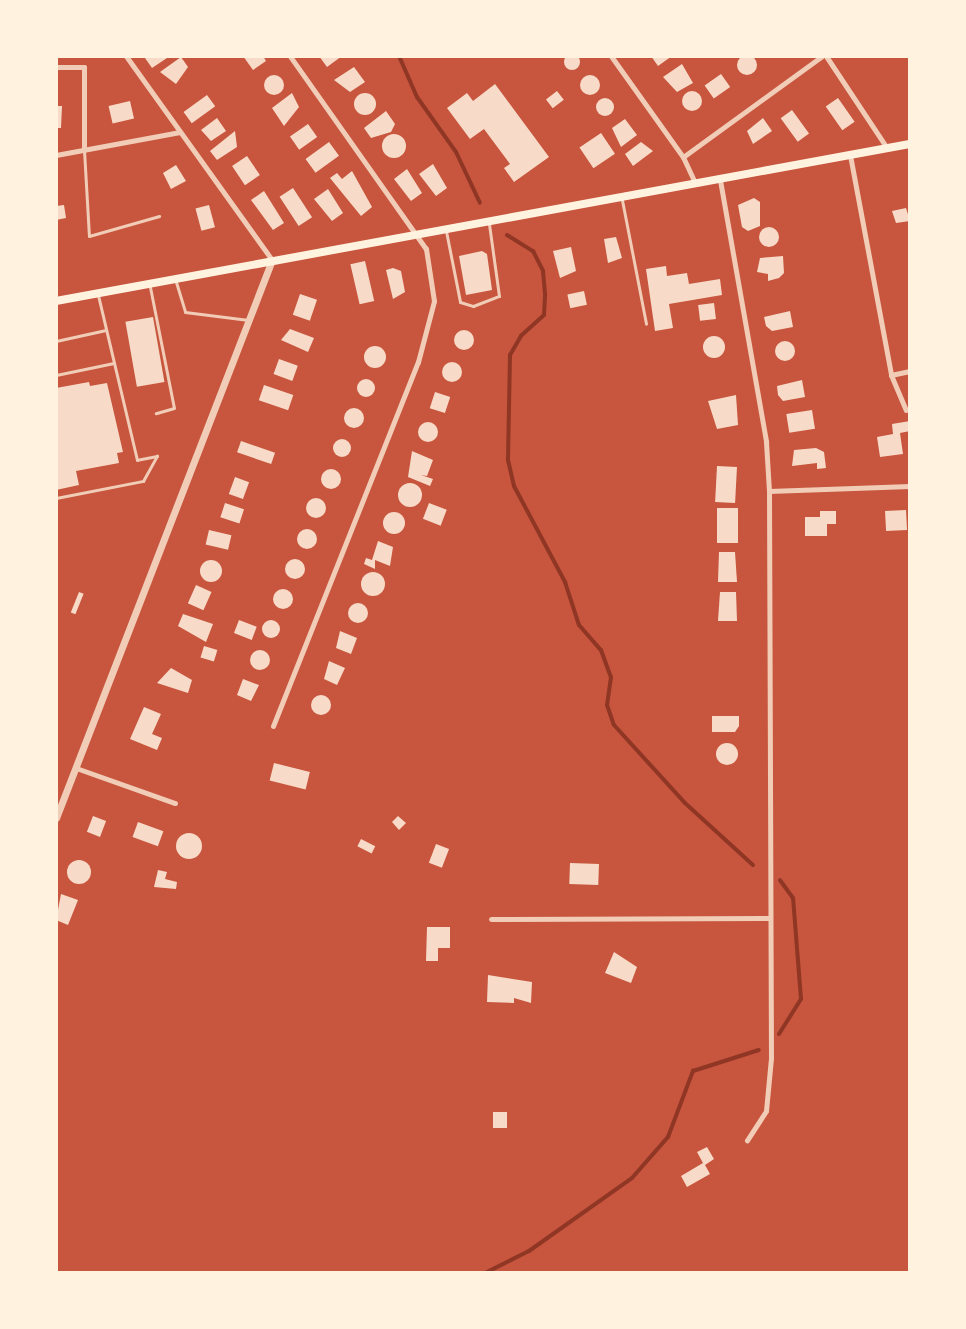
<!DOCTYPE html>
<style>
body{margin:0}
#map{position:relative;width:966px;height:1329px;overflow:hidden;background:#c8553d;font-family:"Alegreya Sans",sans-serif}
div>[style]{position:absolute}
.stream>*{height:4px;margin:-2px;padding:0 2px;transform-origin:2px;border-radius:2px;background:#8f3625}
.building>*{inset:0;background:#f7dbc8;transform-origin:0 0}
.round{border-radius:50%}
.service>*{height:3px;margin:-1.5px;padding:0 1.5px;transform-origin:1.5px;border-radius:1.5px;background:#f1ccb7}
.minor>*{height:5px;margin:-2.5px;padding:0 2.5px;transform-origin:2.5px;border-radius:2.5px;background:#f1ccb7}
.tertiary>*{height:7px;margin:-3.5px;padding:0 3.5px;transform-origin:3.5px;border-radius:3.5px;background:#f1ccb7}
.secondary>*{height:8px;margin:-4px;padding:0 4px;transform-origin:4px;border-radius:4px;background:#fff3e0}
span{translate:-50% -50%;white-space:nowrap;text-align:center;line-height:1.15;-webkit-text-stroke:6px #fff3e0;paint-order:stroke}
.frame{position:absolute;inset:0;border:58px solid #fff3e0;pointer-events:none}
</style>
<div id="map">
<div class="stream">
<i style="left:399px;top:56px;width:45px;rotate:66.3deg"></i>
<i style="left:417px;top:97px;width:67px;rotate:54.7deg"></i>
<i style="left:456px;top:152px;width:56px;rotate:64.8deg"></i>
<i style="left:507px;top:235px;width:31px;rotate:32deg"></i>
<i style="left:533px;top:251px;width:22px;rotate:63deg"></i>
<i style="left:543px;top:271px;width:25px;rotate:85deg"></i>
<i style="left:545px;top:296px;width:19px;rotate:93deg"></i>
<i style="left:544px;top:315px;width:31px;rotate:138deg"></i>
<i style="left:521px;top:336px;width:22px;rotate:120deg"></i>
<i style="left:510px;top:355px;width:105px;rotate:91.1deg"></i>
<i style="left:508px;top:460px;width:27px;rotate:77deg"></i>
<i style="left:514px;top:486px;width:109px;rotate:62deg"></i>
<i style="left:565px;top:582px;width:45px;rotate:72deg"></i>
<i style="left:579px;top:625px;width:33px;rotate:49deg"></i>
<i style="left:601px;top:650px;width:29px;rotate:70deg"></i>
<i style="left:611px;top:677px;width:28px;rotate:98deg"></i>
<i style="left:607px;top:705px;width:21px;rotate:71deg"></i>
<i style="left:614px;top:725px;width:105px;rotate:47.7deg"></i>
<i style="left:685px;top:803px;width:92px;rotate:42.4deg"></i>
<i style="left:779px;top:1034px;width:41px;rotate:-57.8deg"></i>
<i style="left:801px;top:999px;width:101px;rotate:-94.5deg"></i>
<i style="left:793px;top:898px;width:22px;rotate:-126deg"></i>
<i style="left:485px;top:1273px;width:49px;rotate:-26.6deg"></i>
<i style="left:529px;top:1251px;width:126px;rotate:-35.3deg"></i>
<i style="left:632px;top:1178px;width:55px;rotate:-48.7deg"></i>
<i style="left:668px;top:1137px;width:71px;rotate:-69.3deg"></i>
<i style="left:693px;top:1071px;width:69px;rotate:-17.7deg"></i>
</div>
<div class="building">
<i class="round" style="left:564px;top:54px;width:16px;height:16px"></i>
<i class="round" style="left:737px;top:55px;width:20px;height:20px"></i>
<i style="clip-path:polygon(149px 56px,170px 56px,152px 68px,145px 58px)"></i>
<i style="clip-path:polygon(243px 56px,263px 56px,266px 61px,253px 70px)"></i>
<i style="clip-path:polygon(319px 56px,342px 56px,327px 67px)"></i>
<i style="clip-path:polygon(651px 56px,672px 56px,658px 66px)"></i>
<i style="clip-path:polygon(181px 57px,188px 67px,176px 84px,160px 72px)"></i>
<i style="clip-path:polygon(682px 64px,693px 83px,677px 92px,663px 77px)"></i>
<i style="clip-path:polygon(354px 67px,365px 82px,350px 92px,334px 80px)"></i>
<i style="left:721px;top:74px;width:16px;height:20px;rotate:55deg"></i>
<i class="round" style="left:264px;top:75px;width:20px;height:20px"></i>
<i class="round" style="left:580px;top:75px;width:20px;height:20px"></i>
<i style="clip-path:polygon(495px 84px,549px 157px,514px 182px,504px 168px,510px 164px,484px 129px,470px 139px,447px 108px,467px 93px,473px 101px)"></i>
<i style="left:557px;top:91px;width:11px;height:14px;rotate:52deg"></i>
<i class="round" style="left:682px;top:91px;width:20px;height:20px"></i>
<i class="round" style="left:354px;top:93px;width:22px;height:22px"></i>
<i style="clip-path:polygon(292px 93px,299px 107px,284px 126px,272px 108px)"></i>
<i style="left:207px;top:95px;width:14px;height:29px;rotate:54deg"></i>
<i style="left:838px;top:98px;width:29px;height:15px;rotate:55deg"></i>
<i class="round" style="left:596px;top:98px;width:18px;height:18px"></i>
<i style="left:130px;top:101px;width:18px;height:22px;rotate:77deg"></i>
<i style="clip-path:polygon(56px 106px,62px 106px,61px 128px,56px 128px)"></i>
<i style="left:792px;top:110px;width:29px;height:14px;rotate:54deg"></i>
<i style="clip-path:polygon(386px 111px,395px 124px,391px 132px,371px 138px,364px 128px)"></i>
<i style="clip-path:polygon(217px 118px,226px 131px,211px 141px,201px 130px)"></i>
<i style="clip-path:polygon(763px 118px,772px 131px,753px 144px,747px 131px)"></i>
<i style="clip-path:polygon(625px 119px,637px 135px,621px 147px,612px 128px)"></i>
<i style="left:308px;top:124px;width:16px;height:22px;rotate:55deg"></i>
<i style="clip-path:polygon(235px 131px,237px 147px,217px 160px,210px 151px)"></i>
<i style="left:601px;top:133px;width:25px;height:26px;rotate:56deg"></i>
<i class="round" style="left:382px;top:134px;width:24px;height:24px"></i>
<i style="left:329px;top:142px;width:17px;height:29px;rotate:54deg"></i>
<i style="clip-path:polygon(641px 142px,653px 151px,633px 166px,625px 154px)"></i>
<i style="left:247px;top:156px;width:23px;height:18px;rotate:56deg"></i>
<i style="clip-path:polygon(433px 164px,447px 188px,436px 196px,419px 174px)"></i>
<i style="clip-path:polygon(176px 165px,186px 181px,171px 189px,163px 173px)"></i>
<i style="clip-path:polygon(407px 169px,422px 193px,411px 201px,394px 179px)"></i>
<i style="clip-path:polygon(352px 171px,372px 207px,361px 216px,330px 178px,337px 173px,342px 179px)"></i>
<i style="left:293px;top:188px;width:35px;height:16px;rotate:57deg"></i>
<i style="clip-path:polygon(328px 189px,343px 213px,332px 221px,314px 199px)"></i>
<i style="clip-path:polygon(264px 191px,284px 223px,273px 230px,251px 200px)"></i>
<i style="clip-path:polygon(754px 198px,760px 202px,760px 226px,748px 231px,742px 227px,738px 205px)"></i>
<i style="clip-path:polygon(64px 205px,66px 218px,56px 220px,56px 233px,56px 206px)"></i>
<i style="left:209px;top:205px;width:23px;height:14px;rotate:75deg"></i>
<i style="clip-path:polygon(906px 208px,910px 221px,896px 223px,892px 211px)"></i>
<i class="round" style="left:759px;top:227px;width:20px;height:20px"></i>
<i style="clip-path:polygon(616px 237px,622px 258px,608px 263px,604px 239px)"></i>
<i style="clip-path:polygon(571px 247px,576px 271px,560px 278px,553px 251px)"></i>
<i style="clip-path:polygon(482px 251px,487px 254px,492px 290px,466px 295px,459px 256px)"></i>
<i style="clip-path:polygon(783px 256px,784px 273px,779px 278px,768px 281px,768px 274px,757px 272px,760px 258px)"></i>
<i style="left:365px;top:261px;width:41px;height:15px;rotate:77deg"></i>
<i style="clip-path:polygon(666px 266px,667px 276px,687px 273px,689px 284px,720px 279px,722px 295px,669px 304px,673px 328px,655px 331px,646px 269px)"></i>
<i style="clip-path:polygon(393px 268px,401px 271px,405px 292px,393px 299px,386px 270px)"></i>
<i style="left:584px;top:291px;width:14px;height:17px;rotate:78deg"></i>
<i style="left:300px;top:294px;width:18px;height:22px;rotate:19deg"></i>
<i style="left:714px;top:303px;width:16px;height:16px;rotate:83deg"></i>
<i style="clip-path:polygon(790px 311px,793px 327px,772px 331px,766px 326px,764px 317px)"></i>
<i style="left:153px;top:317px;width:66px;height:28px;rotate:80deg"></i>
<i style="clip-path:polygon(290px 329px,314px 338px,308px 352px,281px 340px)"></i>
<i class="round" style="left:454px;top:330px;width:20px;height:20px"></i>
<i class="round" style="left:703px;top:336px;width:22px;height:22px"></i>
<i class="round" style="left:775px;top:341px;width:20px;height:20px"></i>
<i class="round" style="left:364px;top:346px;width:22px;height:22px"></i>
<i style="left:279px;top:359px;width:20px;height:16px;rotate:20deg"></i>
<i class="round" style="left:442px;top:362px;width:20px;height:20px"></i>
<i class="round" style="left:357px;top:379px;width:18px;height:18px"></i>
<i style="clip-path:polygon(802px 380px,805px 397px,783px 401px,778px 395px,777px 386px)"></i>
<i style="clip-path:polygon(89px 382px,90px 386px,107px 383px,123px 452px,117px 453px,119px 463px,76px 471px,79px 485px,56px 490px,56px 388px)"></i>
<i style="left:264px;top:385px;width:31px;height:16px;rotate:19deg"></i>
<i style="left:435px;top:392px;width:16px;height:17px;rotate:18deg"></i>
<i style="clip-path:polygon(736px 395px,738px 425px,717px 429px,708px 401px)"></i>
<i class="round" style="left:344px;top:408px;width:20px;height:20px"></i>
<i style="left:812px;top:410px;width:19px;height:26px;rotate:81deg"></i>
<i style="clip-path:polygon(910px 421px,910px 431px,900px 433px,903px 454px,880px 457px,877px 437px,893px 434px,892px 424px)"></i>
<i class="round" style="left:418px;top:422px;width:20px;height:20px"></i>
<i class="round" style="left:333px;top:439px;width:18px;height:18px"></i>
<i style="left:241px;top:441px;width:36px;height:12px;rotate:19deg"></i>
<i style="clip-path:polygon(816px 448px,824px 452px,826px 468px,817px 469px,817px 463px,792px 466px,794px 450px)"></i>
<i style="clip-path:polygon(412px 451px,433px 460px,427px 476px,421px 475px,433px 479px,430px 486px,408px 477px)"></i>
<i style="left:717px;top:466px;width:20px;height:36px;rotate:3deg"></i>
<i class="round" style="left:321px;top:469px;width:20px;height:20px"></i>
<i style="left:235px;top:477px;width:15px;height:18px;rotate:20deg"></i>
<i class="round" style="left:398px;top:483px;width:24px;height:24px"></i>
<i class="round" style="left:306px;top:498px;width:20px;height:20px"></i>
<i style="left:225px;top:503px;width:20px;height:15px;rotate:18deg"></i>
<i style="left:429px;top:503px;width:19px;height:17px;rotate:21deg"></i>
<i style="left:717px;top:508px;width:21px;height:35px"></i>
<i style="left:906px;top:510px;width:20px;height:21px;rotate:87deg"></i>
<i style="clip-path:polygon(820px 511px,836px 511px,836px 524px,827px 524px,827px 536px,805px 536px,805px 517px,820px 517px)"></i>
<i class="round" style="left:383px;top:512px;width:22px;height:22px"></i>
<i class="round" style="left:297px;top:529px;width:20px;height:20px"></i>
<i style="left:209px;top:530px;width:23px;height:15px;rotate:13deg"></i>
<i style="clip-path:polygon(378px 541px,393px 547px,390px 566px,375px 560px,375px 569px,364px 564px,366px 558px,372px 560px)"></i>
<i style="clip-path:polygon(719px 552px,735px 552px,737px 582px,718px 582px)"></i>
<i class="round" style="left:285px;top:559px;width:20px;height:20px"></i>
<i class="round" style="left:200px;top:560px;width:22px;height:22px"></i>
<i class="round" style="left:361px;top:572px;width:24px;height:24px"></i>
<i style="left:196px;top:585px;width:17px;height:20px;rotate:24deg"></i>
<i class="round" style="left:273px;top:589px;width:20px;height:20px"></i>
<i style="left:79px;top:592px;width:5px;height:22px;rotate:22deg"></i>
<i style="clip-path:polygon(720px 592px,736px 592px,737px 621px,718px 621px)"></i>
<i class="round" style="left:348px;top:603px;width:20px;height:20px"></i>
<i style="clip-path:polygon(183px 614px,213px 624px,206px 642px,178px 626px)"></i>
<i class="round" style="left:262px;top:620px;width:18px;height:18px"></i>
<i style="left:239px;top:620px;width:19px;height:14px;rotate:21deg"></i>
<i style="clip-path:polygon(340px 631px,357px 638px,351px 654px,336px 648px)"></i>
<i style="left:204px;top:646px;width:14px;height:12px;rotate:17deg"></i>
<i class="round" style="left:250px;top:650px;width:20px;height:20px"></i>
<i style="clip-path:polygon(329px 661px,345px 668px,337px 685px,324px 679px)"></i>
<i style="clip-path:polygon(171px 668px,192px 680px,188px 693px,157px 683px)"></i>
<i style="clip-path:polygon(243px 679px,259px 685px,251px 701px,237px 695px)"></i>
<i class="round" style="left:311px;top:695px;width:20px;height:20px"></i>
<i style="clip-path:polygon(144px 707px,161px 714px,152px 734px,162px 738px,157px 750px,130px 739px)"></i>
<i style="clip-path:polygon(712px 716px,739px 716px,739px 726px,735px 732px,712px 732px)"></i>
<i class="round" style="left:716px;top:743px;width:22px;height:22px"></i>
<i style="left:274px;top:763px;width:37px;height:18px;rotate:14deg"></i>
<i style="left:93px;top:816px;width:14px;height:17px;rotate:21deg"></i>
<i style="clip-path:polygon(398px 816px,406px 823px,399px 830px,392px 822px)"></i>
<i style="left:138px;top:822px;width:27px;height:16px;rotate:20deg"></i>
<i class="round" style="left:176px;top:833px;width:26px;height:26px"></i>
<i style="left:361px;top:839px;width:16px;height:8px;rotate:27deg"></i>
<i style="left:436px;top:844px;width:14px;height:20px;rotate:21deg"></i>
<i class="round" style="left:67px;top:860px;width:24px;height:24px"></i>
<i style="left:570px;top:863px;width:29px;height:21px;rotate:2deg"></i>
<i style="clip-path:polygon(158px 870px,167px 872px,165px 879px,177px 882px,176px 889px,154px 887px)"></i>
<i style="clip-path:polygon(61px 894px,78px 900px,68px 925px,56px 920px)"></i>
<i style="clip-path:polygon(427px 927px,450px 927px,450px 948px,438px 948px,438px 961px,426px 961px)"></i>
<i style="clip-path:polygon(614px 952px,637px 967px,631px 983px,605px 973px)"></i>
<i style="clip-path:polygon(488px 975px,532px 982px,531px 1003px,514px 998px,514px 1003px,487px 1002px)"></i>
<i style="left:493px;top:1112px;width:14px;height:16px"></i>
<i style="clip-path:polygon(707px 1147px,714px 1159px,705px 1165px,710px 1174px,687px 1187px,681px 1176px,703px 1163px,697px 1152px)"></i>
</div>
<div class="service">
<i style="left:84px;top:150px;width:86px;rotate:86.7deg"></i>
<i style="left:89px;top:236px;width:73px;rotate:-15.9deg"></i>
<i style="left:622px;top:200px;width:126px;rotate:79deg"></i>
<i style="left:446px;top:231px;width:72px;rotate:78.8deg"></i>
<i style="left:460px;top:302px;width:14px;rotate:17deg"></i>
<i style="left:473px;top:306px;width:28px;rotate:-21deg"></i>
<i style="left:499px;top:296px;width:73px;rotate:-97.9deg"></i>
<i style="left:176px;top:282px;width:31px;rotate:73deg"></i>
<i style="left:185px;top:312px;width:64px;rotate:7.1deg"></i>
<i style="left:150px;top:287px;width:123px;rotate:78.8deg"></i>
<i style="left:174px;top:408px;width:19px;rotate:164deg"></i>
<i style="left:56px;top:341px;width:51px;rotate:-12.4deg"></i>
<i style="left:56px;top:375px;width:59px;rotate:-11.7deg"></i>
<i style="left:56px;top:498px;width:89px;rotate:-11.1deg"></i>
<i style="left:143px;top:481px;width:29px;rotate:-61deg"></i>
<i style="left:157px;top:456px;width:20px;rotate:169deg"></i>
<i style="left:137px;top:460px;width:170px;rotate:-103.3deg"></i>
</div>
<div class="minor">
<i style="left:126px;top:56px;width:251px;rotate:54.4deg"></i>
<i style="left:611px;top:56px;width:124px;rotate:54.5deg"></i>
<i style="left:683px;top:157px;width:29px;rotate:65deg"></i>
<i style="left:826px;top:56px;width:110px;rotate:56.5deg"></i>
<i style="left:56px;top:67px;width:28px"></i>
<i style="left:84px;top:67px;width:83px;rotate:90deg"></i>
<i style="left:56px;top:155px;width:126px;rotate:-10.5deg"></i>
<i style="left:850px;top:155px;width:224px;rotate:79.4deg"></i>
<i style="left:891px;top:375px;width:38px;rotate:67deg"></i>
<i style="left:683px;top:157px;width:172px;rotate:-36deg"></i>
<i style="left:720px;top:180px;width:266px;rotate:80deg"></i>
<i style="left:766px;top:442px;width:49px;rotate:86.5deg"></i>
<i style="left:769px;top:491px;width:567px;rotate:89.8deg"></i>
<i style="left:771px;top:1058px;width:53px;rotate:95.4deg"></i>
<i style="left:766px;top:1111px;width:35px;rotate:123deg"></i>
<i style="left:891px;top:375px;width:19px;rotate:-12deg"></i>
<i style="left:769px;top:491px;width:141px;rotate:-2deg"></i>
<i style="left:273px;top:726px;width:392px;rotate:-68.3deg"></i>
<i style="left:418px;top:362px;width:63px;rotate:-75.3deg"></i>
<i style="left:434px;top:301px;width:53px;rotate:-98.7deg"></i>
<i style="left:426px;top:249px;width:236px;rotate:-125.2deg"></i>
<i style="left:76px;top:768px;width:105px;rotate:19.5deg"></i>
<i style="left:491px;top:919px;width:279px;rotate:-0.2deg"></i>
</div>
<div class="tertiary">
<i style="left:56px;top:818px;width:598px;rotate:-68.84deg"></i>
</div>
<div class="secondary">
<i style="left:56px;top:301px;width:868px;rotate:-10.42deg"></i>
</div>
<div class="frame"></div>
</div>
